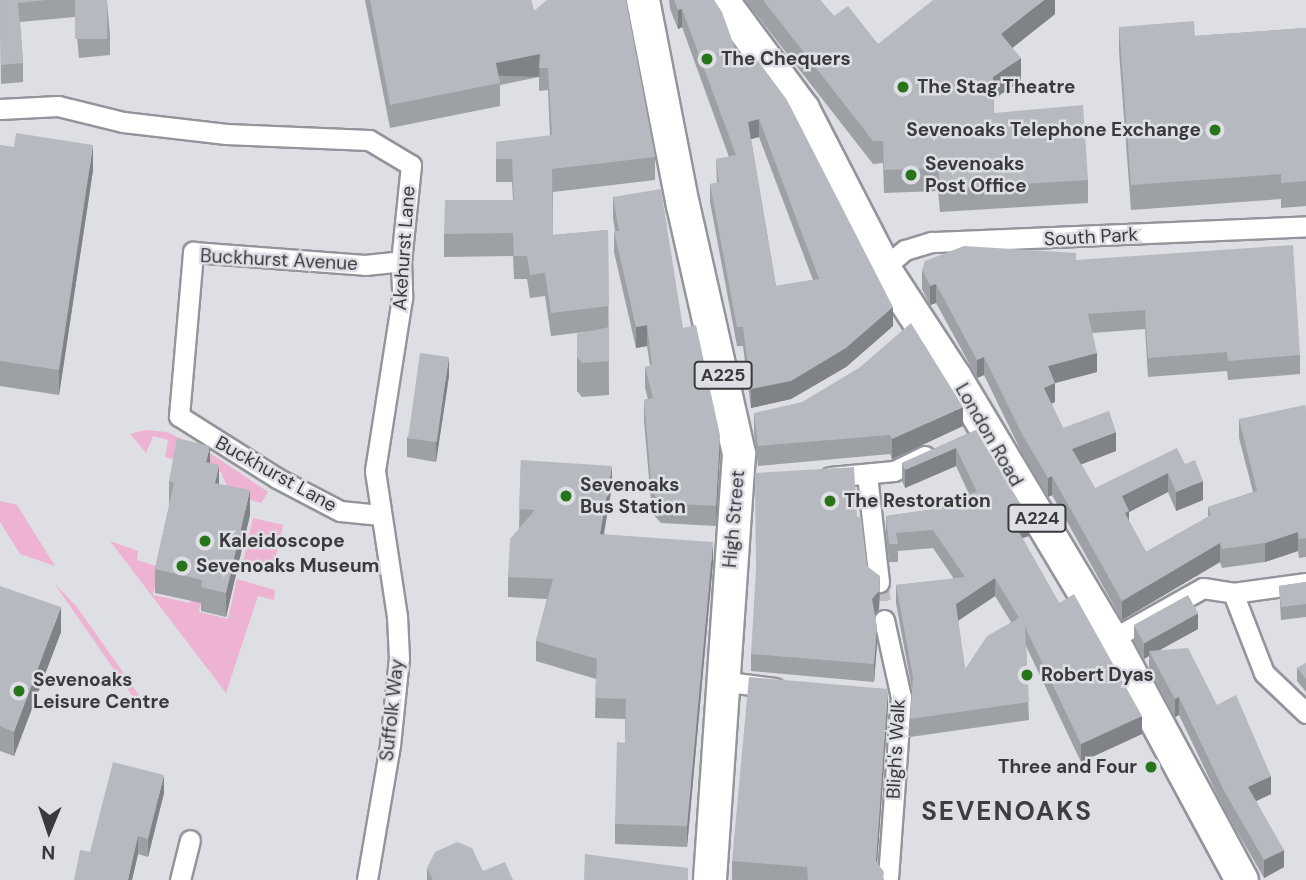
<!DOCTYPE html>
<style>
body{margin:0}
#map{position:relative;width:1306px;height:880px;overflow:hidden;background:#dedee5;font-family:"DM Sans",sans-serif}
div>[style]{position:absolute}
.green>*{inset:0;background:#eeb3d3;transform-origin:0 0}
.street-tunnel>*{height:19px;margin-top:-9.5px;transform-origin:0;background:repeating-linear-gradient(90deg,#bdbdc3 0 19px,transparent 0 29px)}
.roads{filter:drop-shadow(2px 0 #94949a) drop-shadow(-2px 0 #94949a) drop-shadow(0 2px #94949a) drop-shadow(0 -2px #94949a)}
.street>*{height:19px;margin:-9.5px;padding:0 9.5px;transform-origin:9.5px;border-radius:9.5px;background:#fff}
.primary>*{height:32px;margin:-16px;padding:0 16px;transform-origin:16px;border-radius:16px;background:#fff}
.wall>*{inset:0;background:#9da0a5}
.shaded-wall>*{inset:0;background:#7f8286;transform-origin:0 0}
.building>*{inset:0;background:#b6bac0;transform-origin:0 0}
.dots>*{width:19px;height:19px;translate:-50% -50%;box-sizing:border-box;border:4px solid #dedee5;border-radius:50%}
span{translate:-50% -50%;white-space:nowrap;text-align:center;line-height:1.15;-webkit-text-stroke:5px #dedee5;paint-order:stroke}
.shield-label span{padding:2px 5px;background:#dedee5;border:2px solid;border-radius:5px;-webkit-text-stroke-width:0}
.shield-label{font-size:18px;color:#3a3a3d;font-weight:700}
.poi-label{font-size:19px;color:#3a3a3d;font-weight:700}
.left{translate:0 -50%;text-align:left}
.right{translate:-100% -50%;text-align:right}
.street-label{font-size:19px;color:#3a3a3d}
.district-label{font-size:26px;color:#3d3d43;font-weight:700;letter-spacing:2px}
.north{position:absolute;left:14px;top:796px;width:70px;height:70px;-webkit-text-stroke:5px #dedee5;paint-order:stroke;rotate:182deg;font-size:19px;font-weight:700;line-height:28px;text-align:center;color:#3a3a3d}
.north::after{content:'';display:block;margin:auto;width:24px;height:32px;background:#3a3a3d;clip-path:polygon(50% 0,100% 100%,50% 72%,0 100%)}
</style>
<div id="map">
<div class="green">
<i style="clip-path:polygon(145px 430px,167px 432px,210px 453px,268px 492px,261px 503px,230px 494px,221px 472px,165px 457px,168px 440px,153px 436px,146px 453px,130px 434px)"></i>
<i style="clip-path:polygon(0 501px,17px 505px,55px 566px,20px 554px,0 522px)"></i>
<i style="left:253px;top:518px;width:31px;height:46px;rotate:13deg"></i>
<i style="clip-path:polygon(110px 541px,138px 551px,137px 560px,159px 567px,153px 595px,190px 603px,196px 580px,205px 582px,199px 612px,228px 619px,237px 579px,275px 590px,274px 600px,258px 596px,226px 693px)"></i>
<i style="clip-path:polygon(54px 583px,77px 607px,146px 705px,138px 704px)"></i>
</div>
<div class="street-tunnel">
<i style="left:879px;top:582px;width:38px;rotate:83deg"></i>
</div>
<div class="roads">
<div class="street">
<i style="left:0;top:109px;width:58px;rotate:-3deg"></i>
<i style="left:58px;top:106px;width:67px;rotate:13.8deg"></i>
<i style="left:123px;top:122px;width:104px;rotate:6.6deg"></i>
<i style="left:226px;top:134px;width:143px;rotate:2.4deg"></i>
<i style="left:369px;top:140px;width:49px;rotate:30.8deg"></i>
<i style="left:411px;top:165px;width:97px;rotate:95.9deg"></i>
<i style="left:401px;top:261px;width:37px;rotate:88deg"></i>
<i style="left:402px;top:298px;width:175px;rotate:98.9deg"></i>
<i style="left:375px;top:471px;width:147px;rotate:81.4deg"></i>
<i style="left:397px;top:616px;width:42px;rotate:87.3deg"></i>
<i style="left:399px;top:658px;width:87px;rotate:95.9deg"></i>
<i style="left:390px;top:745px;width:137px;rotate:99.7deg"></i>
<i style="left:884px;top:268px;width:28px;rotate:-41deg"></i>
<i style="left:905px;top:250px;width:28px;rotate:-17deg"></i>
<i style="left:932px;top:242px;width:374px;rotate:-2.4deg"></i>
<i style="left:867px;top:475px;width:108px;rotate:83.6deg"></i>
<i style="left:830px;top:477px;width:64px;rotate:-5.4deg"></i>
<i style="left:894px;top:471px;width:34px;rotate:-26deg"></i>
<i style="left:380px;top:515px;width:40px;rotate:-174.3deg"></i>
<i style="left:340px;top:511px;width:71px;rotate:-152.4deg"></i>
<i style="left:277px;top:478px;width:116px;rotate:-147.7deg"></i>
<i style="left:179px;top:416px;width:165px;rotate:-85.1deg"></i>
<i style="left:193px;top:252px;width:172px;rotate:4.3deg"></i>
<i style="left:365px;top:265px;width:36px;rotate:-6deg"></i>
<i style="left:1233px;top:593px;width:86px;rotate:68.8deg"></i>
<i style="left:1264px;top:673px;width:58px;rotate:43.6deg"></i>
<i style="left:884px;top:620px;width:79px;rotate:77.6deg"></i>
<i style="left:901px;top:697px;width:183px;rotate:94.1deg"></i>
<i style="left:1112px;top:639px;width:104px;rotate:-29.3deg"></i>
<i style="left:1203px;top:588px;width:30px;rotate:9deg"></i>
<i style="left:1233px;top:593px;width:74px;rotate:-7.8deg"></i>
<i style="left:720px;top:681px;width:55px;rotate:7.3deg"></i>
<i style="left:180px;top:880px;width:41px;rotate:-76deg"></i>
</div>
<div class="primary">
<i style="left:643px;top:0;width:209px;rotate:79deg"></i>
<i style="left:683px;top:205px;width:255px;rotate:77.3deg"></i>
<i style="left:739px;top:454px;width:427px;rotate:93.9deg"></i>
<i style="left:722px;top:0;width:136px;rotate:53.4deg"></i>
<i style="left:803px;top:109px;width:188px;rotate:62.8deg"></i>
<i style="left:889px;top:276px;width:121px;rotate:56.8deg"></i>
<i style="left:955px;top:377px;width:305px;rotate:59.1deg"></i>
<i style="left:1112px;top:639px;width:274px;rotate:61.7deg"></i>
</div>
</div>
<div class="wall">
<i style="clip-path:polygon(0 0,107px 0,110px 36px,110px 55px,79px 58px,75px 17px,20px 22px,23px 63px,23px 82px,1px 84px)"></i>
<i style="clip-path:polygon(365px 0,531px 0,534px 11px,655px 157px,655px 180px,553px 192px,553px 235px,608px 230px,609px 395px,582px 397px,577px 391px,577px 334px,593px 331px,551px 336px,545px 296px,530px 298px,527px 279px,514px 279px,513px 256px,444px 257px,444px 234px,513px 200px,512px 182px,496px 182px,496px 142px,550px 136px,548px 90px,539px 91px,539px 77px,500px 85px,500px 106px,390px 128px)"></i>
<i style="clip-path:polygon(evenodd,669px 0,714px 0,741px 65px,893px 326px,846px 367px,791px 399px,751px 408px,743px 346px,737px 346px,710px 202px,710px 184px,717px 183px,716px 159px,729px 157px,682px 27px,678px 29px,670px 9px,669px 0,759px 137px,813px 280px,776px 286px,751px 139px,759px 137px)"></i>
<i style="clip-path:polygon(745px 0,820px 0,834px 16px,878px 44px,1055px 0,1055px 14px,1012px 48px,1021px 81px,994px 99px,994px 113px,1088px 180px,1088px 203px,940px 212px,938px 191px,884px 193px,883px 163px,873px 164px)"></i>
<i style="clip-path:polygon(1119px 27px,1195px 36px,1306px 28px,1306px 206px,1281px 208px,1281px 199px,1131px 210px,1119px 52px)"></i>
<i style="clip-path:polygon(0 145px,93px 170px,59px 395px,0 386px)"></i>
<i style="clip-path:polygon(613px 197px,683px 328px,720px 455px,716px 526px,661px 523px,652px 513px,644px 421px,644px 400px,648px 399px,645px 388px,645px 367px,650px 366px,647px 346px,636px 348px,614px 252px,614px 231px,615px 231px,613px 218px)"></i>
<i style="clip-path:polygon(1076px 260px,1300px 355px,1300px 374px,1228px 380px,1227px 371px,1148px 377px,1145px 329px,1092px 333px,1097px 372px,1055px 383px,1055px 402px,1051px 403px,1063px 428px,1116px 451px,1081px 464px,1095px 488px,1185px 464px,1203px 500px,1176px 511px,1168px 492px,1129px 512px,1129px 521px,1146px 552px,1208px 517px,1208px 507px,1253px 492px,1239px 438px,1239px 419px,1306px 409px,1306px 557px,1299px 558px,1298px 551px,1265px 562px,1222px 568px,1220px 562px,1122px 620px,1052px 495px,1048px 497px,1022px 453px,984px 375px,977px 378px,936px 303px,930px 305px,922px 289px,922px 270px)"></i>
<i style="clip-path:polygon(449px 376px,436px 462px,407px 457px,407px 438px)"></i>
<i style="clip-path:polygon(754px 413px,963px 426px,892px 459px,890px 454px,758px 466px,754px 432px)"></i>
<i style="clip-path:polygon(evenodd,976px 430px,1029px 536px,1022px 538px,1059px 603px,1142px 734px,1081px 762px,1026px 646px,1029px 720px,910px 737px,912px 690px,896px 603px,896px 585px,954px 579px,933px 548px,898px 551px,898px 562px,889px 562px,886px 534px,886px 516px,942px 508px,942px 501px,969px 494px,956px 466px,905px 488px,902px 481px,902px 463px,976px 430px,995px 596px,1011px 622px,965px 669px,958px 621px,995px 596px)"></i>
<i style="clip-path:polygon(521px 460px,612px 486px,604px 534px,713px 562px,687px 847px,615px 844px,615px 824px,625px 743px,625px 719px,595px 718px,596px 679px,536px 661px,536px 641px,547px 599px,508px 597px,508px 577px,519px 528px)"></i>
<i style="clip-path:polygon(210px 463px,219px 484px,250px 515px,226px 617px,201px 611px,201px 603px,155px 593px,155px 569px,169px 506px,169px 481px)"></i>
<i style="clip-path:polygon(857px 517px,867px 566px,880px 594px,879px 609px,875px 614px,877px 644px,874px 682px,751px 671px,751px 654px)"></i>
<i style="clip-path:polygon(1306px 582px,1306px 617px,1281px 620px,1279px 586px)"></i>
<i style="clip-path:polygon(0 586px,61px 632px,14px 756px,0 751px)"></i>
<i style="clip-path:polygon(1134px 625px,1198px 629px,1159px 650px,1217px 705px,1271px 794px,1256px 801px,1284px 867px,1264px 878px,1223px 807px,1179px 715px,1175px 717px,1149px 669px,1149px 656px,1144px 659px,1134px 641px)"></i>
<i style="clip-path:polygon(1306px 663px,1306px 692px,1297px 681px,1297px 668px)"></i>
<i style="clip-path:polygon(888px 708px,877px 862px,884px 880px,732px 880px,732px 861px)"></i>
<i style="clip-path:polygon(164px 793px,148px 857px,138px 854px,132px 880px,74px 880px,90px 852px)"></i>
<i style="clip-path:polygon(427px 868px,483px 871px,513px 880px,427px 880px)"></i>
</div>
<div class="shaded-wall">
<i style="clip-path:polygon(1044px 0,1055px 0,1055px 14px,1001px 57px,1001px 34px)"></i>
<i style="clip-path:polygon(682px 9px,682px 27px,678px 29px,678px 10px)"></i>
<i style="left:540px;top:54px;width:23px;height:45px;rotate:92deg"></i>
<i style="clip-path:polygon(1021px 58px,1021px 81px,993px 99px,993px 77px)"></i>
<i style="clip-path:polygon(759px 119px,759px 137px,748px 140px,748px 122px)"></i>
<i style="clip-path:polygon(93px 145px,93px 170px,59px 395px,59px 370px)"></i>
<i style="clip-path:polygon(936px 284px,936px 303px,930px 305px,930px 286px)"></i>
<i style="clip-path:polygon(893px 307px,893px 326px,846px 367px,791px 399px,751px 408px,751px 389px)"></i>
<i style="clip-path:polygon(647px 325px,647px 346px,636px 348px,636px 327px)"></i>
<i style="clip-path:polygon(1097px 353px,1097px 372px,1055px 383px,1055px 402px,1044px 407px,1044px 388px,1048px 366px)"></i>
<i style="clip-path:polygon(449px 357px,449px 376px,436px 462px,436px 443px)"></i>
<i style="clip-path:polygon(984px 357px,984px 375px,977px 378px,977px 360px)"></i>
<i style="clip-path:polygon(963px 407px,963px 426px,892px 459px,892px 439px)"></i>
<i style="clip-path:polygon(1116px 432px,1116px 451px,1072px 468px,1072px 449px)"></i>
<i style="clip-path:polygon(720px 435px,720px 455px,716px 526px,716px 506px)"></i>
<i style="clip-path:polygon(210px 446px,210px 470px,206px 462px)"></i>
<i style="clip-path:polygon(956px 448px,956px 466px,905px 488px,905px 470px)"></i>
<i style="clip-path:polygon(219px 465px,219px 489px,215px 483px)"></i>
<i style="clip-path:polygon(612px 466px,612px 486px,600px 554px,600px 534px)"></i>
<i style="clip-path:polygon(1168px 473px,1168px 492px,1129px 512px,1129px 530px,1125px 532px,1122px 496px)"></i>
<i style="clip-path:polygon(1052px 476px,1052px 495px,1048px 497px,1048px 478px)"></i>
<i style="clip-path:polygon(1203px 481px,1203px 500px,1176px 511px,1176px 492px)"></i>
<i style="clip-path:polygon(250px 490px,250px 515px,226px 617px,226px 593px)"></i>
<i style="clip-path:polygon(1029px 518px,1029px 536px,1014px 541px,1014px 523px)"></i>
<i style="clip-path:polygon(1298px 532px,1298px 551px,1265px 562px,1265px 543px)"></i>
<i style="clip-path:polygon(713px 542px,713px 562px,687px 847px,687px 826px)"></i>
<i style="clip-path:polygon(1220px 543px,1220px 562px,1122px 620px,1122px 601px)"></i>
<i style="clip-path:polygon(880px 576px,879px 609px,872px 617px,872px 599px)"></i>
<i style="clip-path:polygon(995px 578px,995px 596px,956px 622px,956px 604px)"></i>
<i style="clip-path:polygon(61px 607px,61px 632px,14px 756px,14px 732px)"></i>
<i style="clip-path:polygon(1198px 613px,1198px 629px,1151px 655px,1149px 651px,1149px 656px,1144px 659px,1144px 643px)"></i>
<i style="clip-path:polygon(877px 626px,877px 644px,874px 682px,874px 664px)"></i>
<i style="clip-path:polygon(888px 689px,888px 708px,876px 880px,876px 861px)"></i>
<i style="clip-path:polygon(1179px 697px,1179px 715px,1175px 717px,1175px 699px)"></i>
<i style="clip-path:polygon(1142px 716px,1142px 734px,1081px 762px,1081px 744px)"></i>
<i style="clip-path:polygon(164px 775px,164px 793px,148px 857px,148px 839px)"></i>
<i style="clip-path:polygon(1271px 776px,1271px 794px,1248px 805px,1248px 787px)"></i>
<i style="clip-path:polygon(138px 836px,138px 854px,132px 880px,128px 880px)"></i>
<i style="clip-path:polygon(1284px 850px,1284px 867px,1264px 878px,1264px 860px)"></i>
</div>
<div class="building">
<i style="clip-path:polygon(0 0,46px 0,18px 3px,23px 63px,1px 65px)"></i>
<i style="left:75px;top:0;width:32px;height:39px"></i>
<i style="clip-path:polygon(370px 0,531px 0,534px 11px,547px 0,626px 0,655px 157px,552px 169px,553px 235px,608px 230px,609px 306px,551px 313px,545px 273px,530px 275px,527px 256px,514px 256px,513px 233px,444px 234px,445px 200px,514px 200px,512px 159px,496px 159px,496px 142px,552px 135px,548px 68px,539px 68px,540px 54px,496px 63px,500px 83px,390px 105px)"></i>
<i style="clip-path:polygon(evenodd,674px 0,714px 0,722px 12px,741px 65px,753px 54px,787px 100px,893px 307px,846px 348px,791px 381px,751px 389px,743px 327px,737px 327px,710px 184px,719px 182px,716px 159px,736px 155px,682px 9px,678px 10px,674px 0,759px 119px,819px 279px,776px 286px,748px 122px,759px 119px)"></i>
<i style="clip-path:polygon(763px 0,820px 0,834px 16px,848px 6px,878px 44px,933px 0,1044px 0,1001px 34px,1021px 58px,993px 77px,994px 113px,1083px 105px,1088px 180px,940px 189px,938px 168px,884px 170px,883px 141px,873px 141px)"></i>
<i style="clip-path:polygon(1194px 21px,1195px 36px,1306px 28px,1306px 181px,1281px 183px,1281px 174px,1131px 185px,1119px 27px)"></i>
<i style="clip-path:polygon(16px 133px,93px 145px,59px 370px,0 361px,0 145px,14px 147px)"></i>
<i style="clip-path:polygon(661px 189px,683px 328px,696px 325px,720px 435px,716px 506px,661px 503px,652px 492px,644px 400px,653px 398px,645px 367px,652px 365px,647px 325px,636px 327px,614px 231px,619px 231px,613px 197px)"></i>
<i style="clip-path:polygon(1293px 245px,1300px 355px,1228px 361px,1227px 352px,1148px 358px,1145px 310px,1088px 314px,1097px 353px,1048px 366px,1055px 383px,1044px 388px,1063px 428px,1109px 411px,1116px 432px,1072px 449px,1095px 488px,1177px 448px,1185px 464px,1195px 460px,1203px 481px,1176px 492px,1168px 473px,1122px 496px,1129px 511px,1125px 513px,1146px 552px,1211px 515px,1208px 507px,1257px 491px,1239px 419px,1305px 405px,1306px 409px,1306px 538px,1299px 539px,1298px 532px,1265px 543px,1222px 549px,1220px 543px,1122px 601px,1052px 476px,1048px 478px,1022px 434px,984px 357px,977px 360px,936px 284px,930px 286px,922px 270px,925px 261px,964px 246px,1076px 253px,1076px 260px)"></i>
<i style="clip-path:polygon(911px 323px,963px 407px,892px 439px,890px 435px,758px 446px,754px 413px,802px 402px,859px 368px)"></i>
<i style="clip-path:polygon(609px 327px,609px 361px,582px 363px,577px 357px,577px 334px)"></i>
<i style="left:420px;top:353px;width:29px;height:86px;rotate:8deg"></i>
<i style="clip-path:polygon(evenodd,976px 430px,1029px 518px,1014px 523px,1059px 603px,1074px 594px,1142px 716px,1081px 744px,1025px 627px,1029px 702px,910px 719px,913px 677px,896px 585px,965px 577px,933px 530px,896px 533px,898px 544px,889px 544px,886px 516px,943px 508px,942px 501px,977px 492px,956px 448px,905px 470px,902px 463px,976px 430px,995px 578px,1019px 618px,987px 636px,965px 669px,956px 604px,995px 578px)"></i>
<i style="clip-path:polygon(177px 438px,210px 446px,206px 462px,219px 465px,215px 483px,250px 490px,226px 593px,201px 587px,202px 580px,155px 569px,174px 483px,169px 481px)"></i>
<i style="clip-path:polygon(521px 460px,612px 466px,600px 534px,713px 542px,687px 826px,615px 824px,617px 742px,625px 743px,626px 699px,595px 698px,597px 659px,536px 641px,553px 579px,508px 577px,510px 539px,535px 510px,519px 509px)"></i>
<i style="clip-path:polygon(854px 467px,857px 517px,861px 517px,867px 566px,880px 576px,879px 591px,872px 599px,877px 626px,874px 664px,751px 654px,756px 569px,755px 473px)"></i>
<i style="clip-path:polygon(1306px 582px,1306px 604px,1281px 607px,1279px 586px)"></i>
<i style="clip-path:polygon(0 586px,61px 607px,14px 732px,0 726px)"></i>
<i style="left:1188px;top:595px;width:21px;height:62px;rotate:61deg"></i>
<i style="clip-path:polygon(1188px 648px,1217px 705px,1236px 695px,1271px 776px,1248px 787px,1284px 850px,1264px 860px,1223px 789px,1179px 697px,1175px 699px,1149px 651px)"></i>
<i style="clip-path:polygon(1306px 663px,1306px 679px,1297px 668px)"></i>
<i style="clip-path:polygon(749px 677px,888px 689px,876px 861px,884px 872px,883px 880px,808px 880px,807px 867px,732px 861px)"></i>
<i style="clip-path:polygon(113px 762px,164px 775px,148px 839px,138px 836px,128px 880px,74px 880px,80px 850px,90px 852px)"></i>
<i style="clip-path:polygon(457px 842px,472px 848px,483px 871px,505px 862px,513px 880px,433px 880px,427px 868px,435px 852px)"></i>
<i style="clip-path:polygon(585px 854px,688px 868px,688px 880px,584px 880px)"></i>
</div>
<div class="dots">
<i style="left:707px;top:59px;background:#27741a"></i>
<i style="left:903px;top:87px;background:#27741a"></i>
<i style="left:1215px;top:130px;background:#27741a"></i>
<i style="left:911px;top:175px;background:#27741a"></i>
<i style="left:566px;top:496px;background:#27741a"></i>
<i style="left:830px;top:501px;background:#27741a"></i>
<i style="left:205px;top:541px;background:#27741a"></i>
<i style="left:182px;top:566px;background:#27741a"></i>
<i style="left:1027px;top:675px;background:#27741a"></i>
<i style="left:19px;top:691px;background:#27741a"></i>
<i style="left:1151px;top:767px;background:#27741a"></i>
</div>
<div class="shield-label">
<span style="left:723px;top:375px">A225</span>
<span style="left:1037px;top:518px">A224</span>
</div>
<div class="poi-label">
<span class="left" style="left:721px;top:59px">The Chequers</span>
<span class="left" style="left:917px;top:87px">The Stag Theatre</span>
<span class="right" style="left:1201px;top:130px">Sevenoaks Telephone Exchange</span>
<span class="left" style="left:925px;top:175px">Sevenoaks<br>Post Office</span>
<span class="left" style="left:580px;top:496px">Sevenoaks<br>Bus Station</span>
<span class="left" style="left:844px;top:501px">The Restoration</span>
<span class="left" style="left:219px;top:541px">Kaleidoscope</span>
<span class="left" style="left:196px;top:566px">Sevenoaks Museum</span>
<span class="left" style="left:1041px;top:675px">Robert Dyas</span>
<span class="left" style="left:33px;top:691px">Sevenoaks<br>Leisure Centre</span>
<span class="right" style="left:1137px;top:767px">Three and Four</span>
</div>
<div class="street-label">
<span style="left:1091px;top:237px;rotate:-3deg">South Park</span>
<span style="left:404px;top:248px;rotate:-86deg">Akehurst Lane</span>
<span style="left:279px;top:260px;rotate:3deg">Buckhurst Avenue</span>
<span style="left:989px;top:435px;rotate:60deg">London Road</span>
<span style="left:276px;top:474px;rotate:29deg">Buckhurst Lane</span>
<span style="left:734px;top:519px;rotate:-85deg">High Street</span>
<span style="left:392px;top:710px;rotate:-84deg">Suffolk Way</span>
<span style="left:896px;top:749px;rotate:-87deg">Bligh's Walk</span>
</div>
<div class="district-label">
<span style="left:1007px;top:812px">SEVENOAKS</span>
</div>
<div class="north">N</div>
</div>
